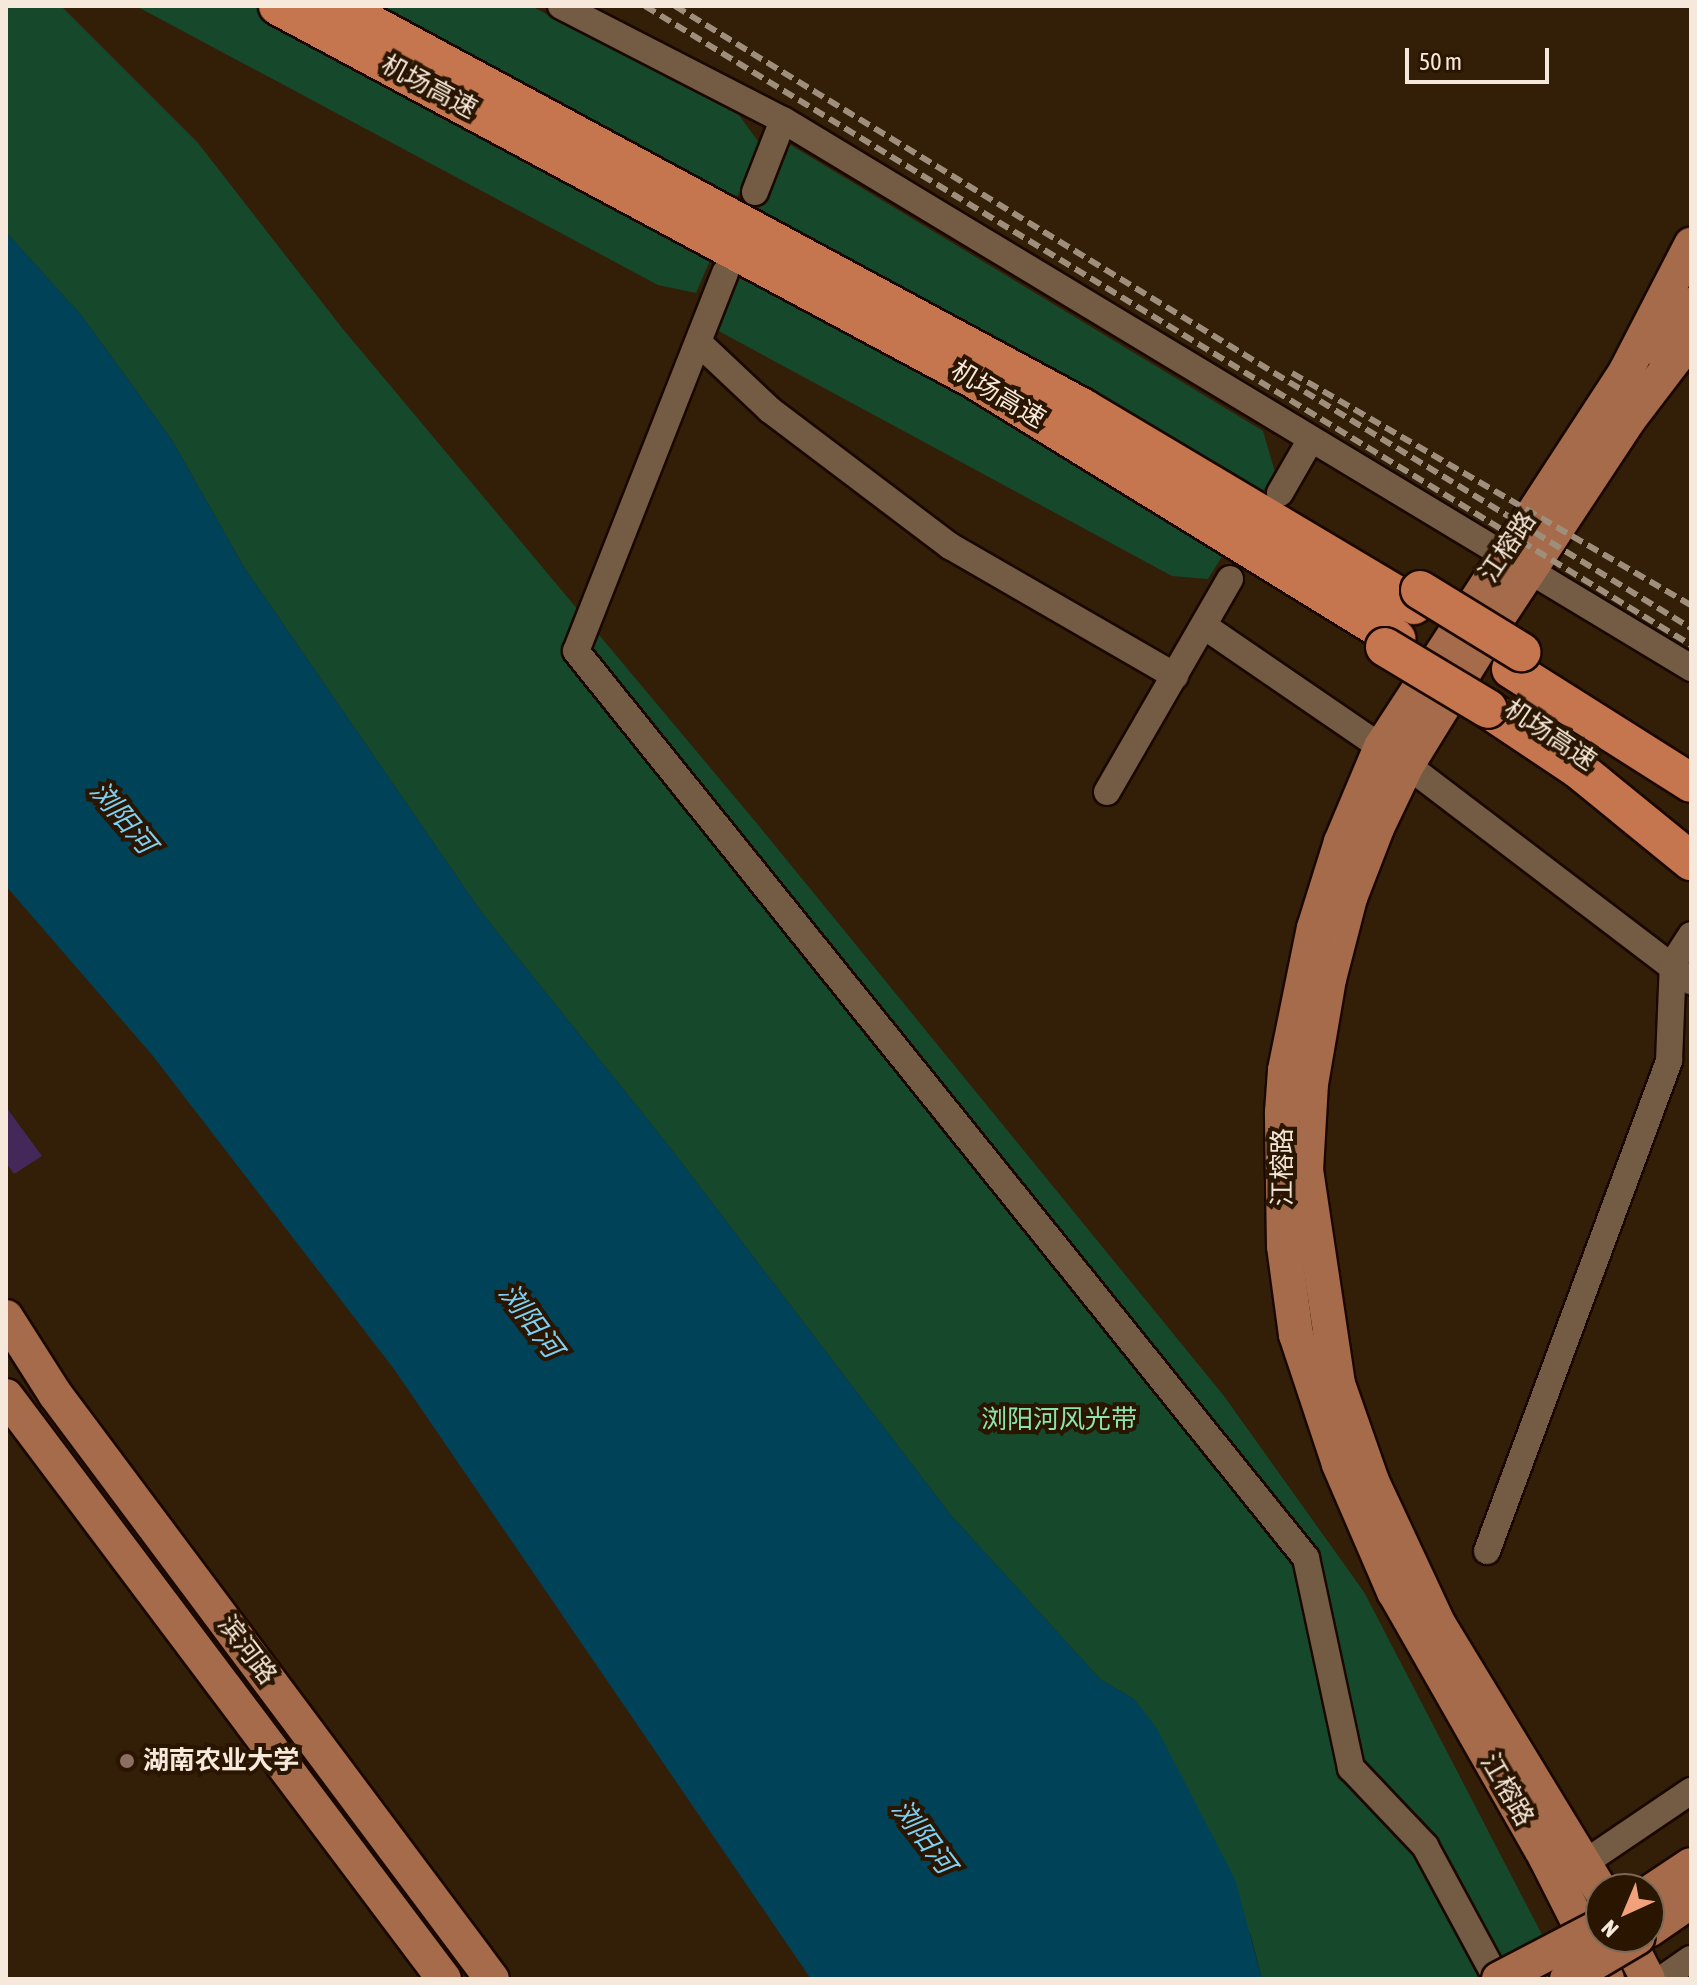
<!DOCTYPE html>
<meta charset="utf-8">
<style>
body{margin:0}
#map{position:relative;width:1697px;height:1985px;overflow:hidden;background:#331f07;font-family:"Asap Condensed","Noto Sans SC",sans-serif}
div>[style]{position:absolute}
.green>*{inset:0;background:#16492b}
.water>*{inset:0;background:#004359}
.building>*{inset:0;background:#44285a}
.roads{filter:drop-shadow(2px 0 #1a0800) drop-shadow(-2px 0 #1a0800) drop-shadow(0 2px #1a0800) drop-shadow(0 -2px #1a0800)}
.minor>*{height:26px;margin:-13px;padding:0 13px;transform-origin:13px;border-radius:13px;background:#745b43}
.major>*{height:34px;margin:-17px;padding:0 17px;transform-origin:17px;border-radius:17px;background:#a56b4a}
.highway>*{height:38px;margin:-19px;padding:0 19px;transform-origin:19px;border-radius:19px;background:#c5764f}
.rail>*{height:6px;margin-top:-3px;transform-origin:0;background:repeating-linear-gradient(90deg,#9f8e7c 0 12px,transparent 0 18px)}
.bridges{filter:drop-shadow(2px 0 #1a0800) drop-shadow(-2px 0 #1a0800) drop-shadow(0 2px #1a0800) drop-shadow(0 -2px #1a0800)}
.major-bridge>*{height:34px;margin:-17px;padding:0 17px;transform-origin:17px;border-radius:17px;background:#a56b4a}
.highway-bridge>*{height:38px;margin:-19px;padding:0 19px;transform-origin:19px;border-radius:19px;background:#c5764f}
.dots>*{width:22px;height:22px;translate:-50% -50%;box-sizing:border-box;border:4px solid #291500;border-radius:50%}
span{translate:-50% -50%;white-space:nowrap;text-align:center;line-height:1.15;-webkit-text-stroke:8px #291500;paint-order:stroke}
.street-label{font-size:26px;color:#f6e8da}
.park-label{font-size:26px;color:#8ce4a9}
.poi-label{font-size:26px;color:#f6e8da;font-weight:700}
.left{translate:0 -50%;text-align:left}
.water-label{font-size:28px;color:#7dd0f4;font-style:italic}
.frame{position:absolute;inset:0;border:8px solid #f6e8da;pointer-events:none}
.north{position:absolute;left:1585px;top:1873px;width:80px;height:80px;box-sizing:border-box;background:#291500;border:2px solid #7b6957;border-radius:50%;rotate:224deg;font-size:22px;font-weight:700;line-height:32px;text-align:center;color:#f6e8da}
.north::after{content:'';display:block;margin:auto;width:28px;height:36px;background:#f1a17c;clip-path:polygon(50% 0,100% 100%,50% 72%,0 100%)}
.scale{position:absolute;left:1405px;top:48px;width:144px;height:36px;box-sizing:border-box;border:4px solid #f6e8da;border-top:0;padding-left:10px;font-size:24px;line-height:28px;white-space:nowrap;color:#f6e8da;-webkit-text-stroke:6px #291500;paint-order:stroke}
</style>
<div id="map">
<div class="green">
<i style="clip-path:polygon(6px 6px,61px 6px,198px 143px,342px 328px,759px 826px,1224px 1396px,1364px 1592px,1565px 1979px,1262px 1979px,1251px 1936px,1134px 1699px,1100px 1679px,950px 1514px,665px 1141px,482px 913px,244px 567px,172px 440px,82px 316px,6px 232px)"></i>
<i style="clip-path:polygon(136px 6px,531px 6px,736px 111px,760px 144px,696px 293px,658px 285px)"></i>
<i style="clip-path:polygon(784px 141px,1263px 431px,1275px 472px,1208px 579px,1172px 576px,715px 329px)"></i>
</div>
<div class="water">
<i style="clip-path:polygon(6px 232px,82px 316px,172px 440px,244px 567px,482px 913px,665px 1141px,950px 1514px,1100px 1679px,1134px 1699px,1156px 1727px,1235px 1879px,1262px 1979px,811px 1979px,394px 1369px,153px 1056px,6px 886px)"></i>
</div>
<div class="building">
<i style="clip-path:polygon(6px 1107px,42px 1156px,14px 1174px,6px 1163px)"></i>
</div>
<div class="roads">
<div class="minor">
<i style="left:561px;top:6px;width:250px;rotate:27.2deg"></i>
<i style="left:783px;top:120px;width:1061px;rotate:31.11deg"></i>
<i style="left:755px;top:192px;width:77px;rotate:-68.7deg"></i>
<i style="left:725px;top:273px;width:406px;rotate:111.5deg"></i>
<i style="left:576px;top:651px;width:1164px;rotate:51.17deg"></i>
<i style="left:1306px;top:1558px;width:215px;rotate:77.9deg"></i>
<i style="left:1351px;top:1768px;width:108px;rotate:46.5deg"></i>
<i style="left:1425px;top:1846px;width:151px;rotate:61.6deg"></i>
<i style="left:699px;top:343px;width:98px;rotate:43.3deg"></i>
<i style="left:770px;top:410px;width:226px;rotate:37.1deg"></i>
<i style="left:950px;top:546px;width:260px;rotate:30deg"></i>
<i style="left:1280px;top:493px;width:62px;rotate:-60.1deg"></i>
<i style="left:1204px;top:626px;width:246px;rotate:34.4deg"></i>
<i style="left:1407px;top:765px;width:357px;rotate:37.3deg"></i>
<i style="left:1107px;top:792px;width:246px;rotate:-60deg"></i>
<i style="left:1487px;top:1551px;width:523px;rotate:-69.62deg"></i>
<i style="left:1669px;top:1061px;width:98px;rotate:-87.7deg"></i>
<i style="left:1673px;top:963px;width:33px;rotate:-57deg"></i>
<i style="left:1575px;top:1881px;width:22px;rotate:-60deg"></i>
<i style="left:1586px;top:1862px;width:127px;rotate:-34.1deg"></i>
<i style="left:1662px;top:1979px;width:35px;rotate:-35deg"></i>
</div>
<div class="major">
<i style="left:1664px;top:355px;width:57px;rotate:-61.6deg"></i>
<i style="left:6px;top:1317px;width:91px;rotate:57.5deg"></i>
<i style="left:55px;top:1394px;width:730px;rotate:53.24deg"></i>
<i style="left:6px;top:1396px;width:729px;rotate:53.08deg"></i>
<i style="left:1601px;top:1891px;width:311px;rotate:-121.3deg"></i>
<i style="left:1439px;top:1625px;width:159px;rotate:-115deg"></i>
<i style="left:1372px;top:1481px;width:103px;rotate:-109.3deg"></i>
<i style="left:1338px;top:1384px;width:216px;rotate:-98.5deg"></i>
<i style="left:1306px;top:1170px;width:86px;rotate:-86.7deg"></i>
<i style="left:1311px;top:1084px;width:107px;rotate:-80.3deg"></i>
<i style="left:1329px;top:979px;width:84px;rotate:-75.5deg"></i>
<i style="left:1350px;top:898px;width:75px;rotate:-68.9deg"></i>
<i style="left:1377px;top:828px;width:70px;rotate:-64.5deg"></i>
<i style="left:1407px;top:765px;width:169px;rotate:-58.3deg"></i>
<i style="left:1496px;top:621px;width:238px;rotate:-56.6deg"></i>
<i style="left:1627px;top:422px;width:106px;rotate:-52.7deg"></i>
<i style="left:1649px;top:1893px;width:50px;rotate:-33.7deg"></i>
<i style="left:1649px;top:1930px;width:51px;rotate:-34.6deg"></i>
<i style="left:1626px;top:1937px;width:47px;rotate:62.4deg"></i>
<i style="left:1607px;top:1979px;width:136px;rotate:-116.8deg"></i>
<i style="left:1546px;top:1858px;width:306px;rotate:-119.7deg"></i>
<i style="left:1394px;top:1592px;width:139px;rotate:-113.3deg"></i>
<i style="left:1339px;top:1464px;width:136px;rotate:-108.4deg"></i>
<i style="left:1296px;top:1335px;width:90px;rotate:-97.7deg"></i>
<i style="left:1284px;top:1246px;width:134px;rotate:-90.9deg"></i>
<i style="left:1282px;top:1112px;width:42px;rotate:-85.9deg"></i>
<i style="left:1285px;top:1070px;width:145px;rotate:-78.5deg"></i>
<i style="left:1314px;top:928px;width:90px;rotate:-72.6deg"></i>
<i style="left:1341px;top:842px;width:103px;rotate:-67.2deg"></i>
<i style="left:1381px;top:747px;width:451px;rotate:-56.9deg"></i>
<i style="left:1627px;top:369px;width:140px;rotate:-62.7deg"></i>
</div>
<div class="highway">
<i style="left:278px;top:6px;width:790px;rotate:28.19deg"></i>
<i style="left:974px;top:379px;width:496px;rotate:31.6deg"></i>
<i style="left:338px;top:6px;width:847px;rotate:28.35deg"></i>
<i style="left:1083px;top:408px;width:385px;rotate:30.8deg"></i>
<i style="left:1511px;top:669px;width:213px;rotate:32.3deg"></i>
<i style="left:1488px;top:709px;width:108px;rotate:33.7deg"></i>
<i style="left:1578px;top:769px;width:146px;rotate:39.2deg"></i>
</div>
</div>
<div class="rail">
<i style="left:645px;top:6px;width:1226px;rotate:31.42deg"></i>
<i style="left:675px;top:6px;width:1191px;rotate:31.48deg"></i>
<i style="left:1292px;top:373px;width:462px;rotate:30.2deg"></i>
</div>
<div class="bridges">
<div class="major-bridge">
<i style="left:1499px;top:1979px;width:115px;rotate:-27.5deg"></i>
<i style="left:1567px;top:1979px;width:82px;rotate:-30.6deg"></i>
</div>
<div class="highway-bridge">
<i style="left:1420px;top:590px;width:119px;rotate:31.5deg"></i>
<i style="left:1385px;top:647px;width:120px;rotate:31deg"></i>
</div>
</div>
<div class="dots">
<i style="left:127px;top:1761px;background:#8d6e63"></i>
</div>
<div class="street-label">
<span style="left:429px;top:87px;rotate:28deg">机场高速</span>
<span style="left:998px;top:395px;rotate:31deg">机场高速</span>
<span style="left:1508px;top:547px;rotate:-56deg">江榕路</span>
<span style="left:1550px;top:735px;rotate:34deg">机场高速</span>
<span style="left:1283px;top:1167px;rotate:-90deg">江榕路</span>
<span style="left:247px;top:1650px;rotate:53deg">滨河路</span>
<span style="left:1507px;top:1790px;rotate:60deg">江榕路</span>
</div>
<div class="park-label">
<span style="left:1059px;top:1420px">浏阳河风光带</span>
</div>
<div class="poi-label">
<span class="left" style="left:143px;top:1761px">湖南农业大学</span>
</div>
<div class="water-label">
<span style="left:123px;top:817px;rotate:50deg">浏阳河</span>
<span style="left:531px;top:1320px;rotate:53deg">浏阳河</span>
<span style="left:924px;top:1836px;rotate:53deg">浏阳河</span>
</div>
<div class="frame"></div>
<div class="north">N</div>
<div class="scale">50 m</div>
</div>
